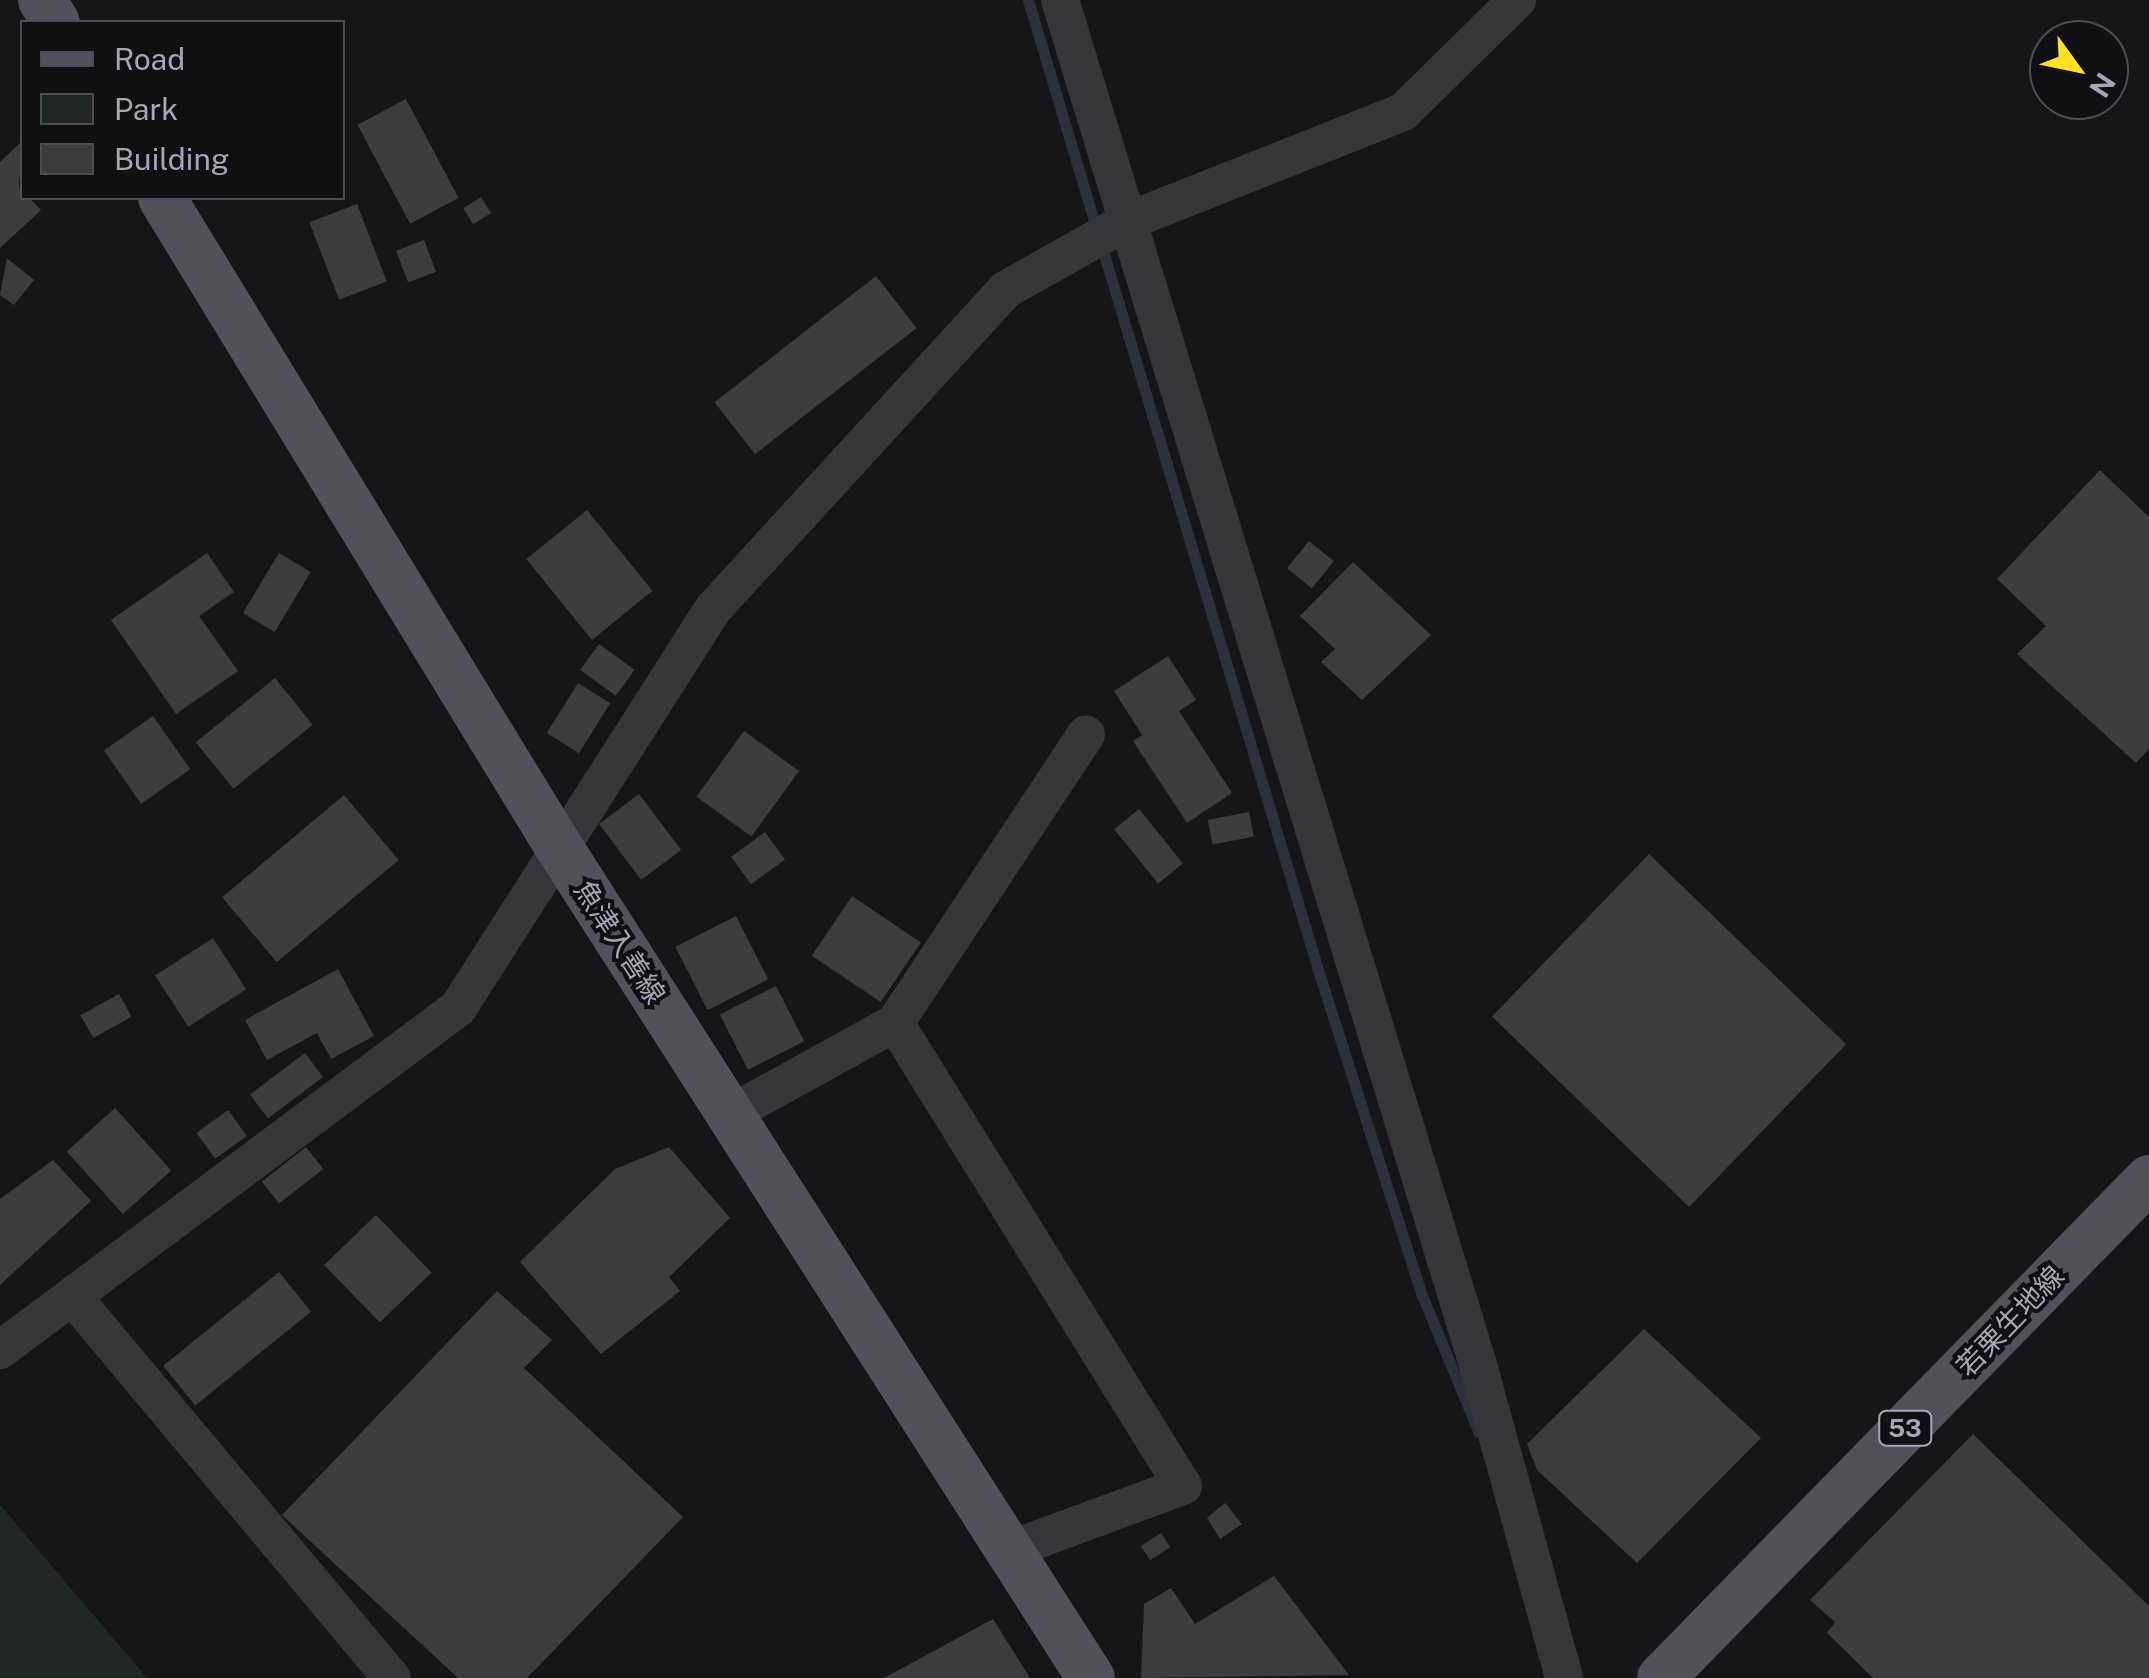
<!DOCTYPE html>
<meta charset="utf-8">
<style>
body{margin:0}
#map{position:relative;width:2149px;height:1678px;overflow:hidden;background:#151517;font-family:"Public Sans","Noto Sans JP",sans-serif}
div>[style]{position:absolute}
.green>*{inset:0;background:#1e2721}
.stream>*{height:11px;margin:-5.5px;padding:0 5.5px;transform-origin:5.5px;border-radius:5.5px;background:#2a303c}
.building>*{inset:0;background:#3c3b42;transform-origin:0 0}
.minor>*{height:38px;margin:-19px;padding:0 19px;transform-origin:19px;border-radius:19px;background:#36353c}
.major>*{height:48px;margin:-24px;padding:0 24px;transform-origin:24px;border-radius:24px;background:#51515b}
span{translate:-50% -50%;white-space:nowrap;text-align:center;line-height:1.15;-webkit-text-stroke:8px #101012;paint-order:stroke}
.shield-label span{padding:2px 8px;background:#101012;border:2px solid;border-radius:8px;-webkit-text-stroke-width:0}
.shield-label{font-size:25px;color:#a5a7b8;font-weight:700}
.street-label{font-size:28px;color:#a5a7b8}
.legend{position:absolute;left:20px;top:20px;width:325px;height:180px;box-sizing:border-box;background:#101012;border:2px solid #4c4c54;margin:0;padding:12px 18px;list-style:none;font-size:30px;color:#a5a7b8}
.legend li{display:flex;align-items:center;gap:20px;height:50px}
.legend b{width:50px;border:2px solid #4c4c54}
.north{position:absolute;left:2029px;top:20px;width:100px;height:100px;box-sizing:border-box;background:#101012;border:2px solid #4c4c54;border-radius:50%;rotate:123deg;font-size:28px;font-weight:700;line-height:40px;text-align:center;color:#a5a7b8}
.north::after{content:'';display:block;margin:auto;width:35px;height:45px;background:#ffe124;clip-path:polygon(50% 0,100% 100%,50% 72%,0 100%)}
</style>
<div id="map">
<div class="green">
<i style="clip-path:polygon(0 1505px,147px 1678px,0 1678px)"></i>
</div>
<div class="stream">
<i style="left:1028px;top:0;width:1016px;rotate:73.35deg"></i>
<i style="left:1319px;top:973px;width:338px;rotate:72.3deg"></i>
<i style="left:1422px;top:1295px;width:149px;rotate:67.6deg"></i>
</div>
<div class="building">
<i style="left:406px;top:99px;width:112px;height:55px;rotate:62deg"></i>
<i style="clip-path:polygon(22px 141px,19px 187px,41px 210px,0 248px,0 162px)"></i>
<i style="left:481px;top:197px;width:19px;height:21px;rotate:58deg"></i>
<i style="left:357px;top:204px;width:83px;height:51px;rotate:69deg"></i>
<i style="left:424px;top:240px;width:34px;height:30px;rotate:69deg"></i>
<i style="clip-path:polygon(7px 258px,34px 280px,14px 305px,0 295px)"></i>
<i style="left:876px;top:276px;width:66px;height:205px;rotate:52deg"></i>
<i style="clip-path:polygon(2100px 470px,2149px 517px,2149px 749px,2136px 763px,2017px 654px,2046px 626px,1997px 579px)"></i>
<i style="left:587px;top:510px;width:104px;height:78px;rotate:51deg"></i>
<i style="left:1309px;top:541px;width:32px;height:35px;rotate:39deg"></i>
<i style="clip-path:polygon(207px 553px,234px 592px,199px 616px,238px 671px,176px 714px,111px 620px)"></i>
<i style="left:279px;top:553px;width:37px;height:70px;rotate:31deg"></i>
<i style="clip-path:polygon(1353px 562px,1431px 635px,1362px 700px,1321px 662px,1335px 649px,1300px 616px)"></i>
<i style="left:599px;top:644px;width:44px;height:32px;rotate:36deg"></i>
<i style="clip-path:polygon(1168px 656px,1196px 700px,1179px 711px,1232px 793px,1187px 823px,1133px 741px,1142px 735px,1114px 691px)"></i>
<i style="left:275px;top:678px;width:60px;height:102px;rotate:51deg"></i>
<i style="left:578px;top:683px;width:38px;height:59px;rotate:32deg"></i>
<i style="left:153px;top:716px;width:65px;height:60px;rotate:55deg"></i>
<i style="left:744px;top:731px;width:68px;height:81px;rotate:36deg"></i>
<i style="left:639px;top:794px;width:70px;height:50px;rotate:53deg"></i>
<i style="left:344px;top:795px;width:85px;height:159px;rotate:50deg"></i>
<i style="left:1139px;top:809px;width:70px;height:32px;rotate:51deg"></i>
<i style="left:1249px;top:812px;width:25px;height:42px;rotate:79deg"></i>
<i style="left:765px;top:832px;width:34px;height:42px;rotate:54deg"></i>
<i style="left:1649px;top:854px;width:274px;height:226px;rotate:44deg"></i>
<i style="left:852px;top:896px;width:83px;height:72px;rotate:34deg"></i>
<i style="left:736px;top:916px;width:71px;height:68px;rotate:63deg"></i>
<i style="left:213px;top:938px;width:61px;height:69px;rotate:57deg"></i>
<i style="clip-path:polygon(338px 969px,374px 1036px,331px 1059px,317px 1033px,267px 1060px,245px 1020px)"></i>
<i style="left:776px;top:986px;width:62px;height:63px;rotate:63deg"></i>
<i style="left:119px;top:994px;width:26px;height:44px;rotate:61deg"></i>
<i style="left:305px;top:1053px;width:30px;height:69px;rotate:53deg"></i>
<i style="left:115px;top:1108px;width:84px;height:65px;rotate:48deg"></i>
<i style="left:228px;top:1110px;width:32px;height:39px;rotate:54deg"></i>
<i style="left:306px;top:1147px;width:28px;height:56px;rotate:52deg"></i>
<i style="clip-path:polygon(669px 1147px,730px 1218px,669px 1277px,680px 1291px,601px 1354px,520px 1262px,615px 1169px)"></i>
<i style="clip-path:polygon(53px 1160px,91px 1201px,0 1285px,0 1199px)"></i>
<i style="left:376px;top:1215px;width:80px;height:72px;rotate:46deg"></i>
<i style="left:279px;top:1272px;width:51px;height:149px;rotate:51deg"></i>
<i style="clip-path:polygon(497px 1291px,552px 1340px,524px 1368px,683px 1517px,527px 1678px,458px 1678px,282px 1515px)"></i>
<i style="clip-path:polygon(1644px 1329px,1761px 1438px,1637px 1563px,1537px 1470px,1527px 1444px)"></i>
<i style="clip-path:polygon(1973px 1434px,2149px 1606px,2149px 1678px,1873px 1678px,1827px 1633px,1835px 1622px,1810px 1600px)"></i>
<i style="clip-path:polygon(1225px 1503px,1242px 1524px,1220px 1539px,1207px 1518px)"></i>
<i style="left:1161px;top:1533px;width:17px;height:24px;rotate:57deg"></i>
<i style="clip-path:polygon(1274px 1576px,1349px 1675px,1141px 1678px,1144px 1604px,1171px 1588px,1195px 1624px)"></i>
<i style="clip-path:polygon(993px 1619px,1030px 1678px,884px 1678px)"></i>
</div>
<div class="minor">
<i style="left:1060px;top:0;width:1428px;rotate:72.97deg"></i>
<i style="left:1478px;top:1365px;width:325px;rotate:74.6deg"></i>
<i style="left:895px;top:1023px;width:346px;rotate:-56.5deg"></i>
<i style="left:730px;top:1114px;width:188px;rotate:-28.9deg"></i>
<i style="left:895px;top:1023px;width:545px;rotate:58.12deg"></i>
<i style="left:1183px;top:1486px;width:185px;rotate:159.8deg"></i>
<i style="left:73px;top:1297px;width:497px;rotate:50.1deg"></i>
<i style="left:0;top:1350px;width:572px;rotate:-36.75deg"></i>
<i style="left:458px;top:1008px;width:475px;rotate:-57.4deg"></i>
<i style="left:714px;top:608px;width:431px;rotate:-47.5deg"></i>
<i style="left:1005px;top:290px;width:141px;rotate:-29.3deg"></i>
<i style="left:1128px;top:221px;width:296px;rotate:-21.6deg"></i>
<i style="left:1403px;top:112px;width:160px;rotate:-44.5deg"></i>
</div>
<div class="major">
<i style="left:42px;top:0;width:26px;rotate:58deg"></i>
<i style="left:162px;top:198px;width:757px;rotate:58.56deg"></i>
<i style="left:557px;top:844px;width:990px;rotate:57.37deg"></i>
<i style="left:1661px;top:1678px;width:698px;rotate:-45.64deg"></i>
</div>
<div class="shield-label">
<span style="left:1905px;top:1428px">53</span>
</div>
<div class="street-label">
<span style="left:620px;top:942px;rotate:57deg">魚津入善線</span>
<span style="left:2010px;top:1321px;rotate:-46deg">若栗生地線</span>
</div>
<ul class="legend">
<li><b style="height:12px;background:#51515b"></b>Road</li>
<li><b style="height:28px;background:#1e2721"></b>Park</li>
<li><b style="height:28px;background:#3c3b42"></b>Building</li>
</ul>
<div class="north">N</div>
</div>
